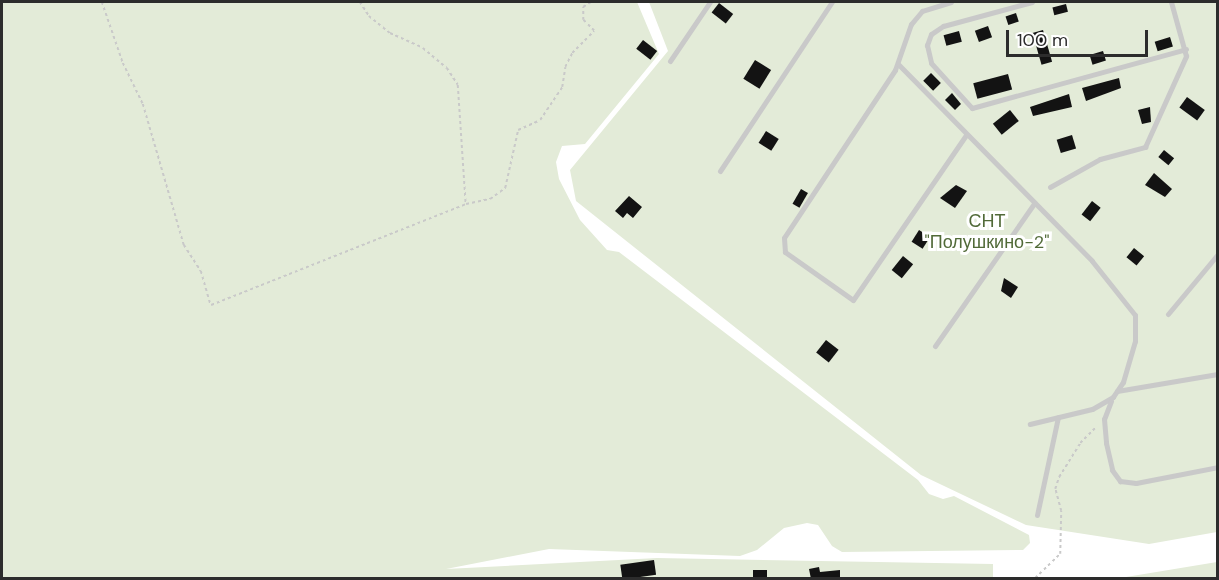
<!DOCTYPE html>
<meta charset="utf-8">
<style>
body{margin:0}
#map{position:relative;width:1219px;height:580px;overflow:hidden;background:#fff;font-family:"DM Sans",sans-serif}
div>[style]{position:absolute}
.green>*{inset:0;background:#e3ebd8}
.building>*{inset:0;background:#131313;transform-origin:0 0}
.path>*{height:1.5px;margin-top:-0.75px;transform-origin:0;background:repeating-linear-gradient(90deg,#c9c9c9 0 3px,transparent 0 6px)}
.service>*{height:5px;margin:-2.5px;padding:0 2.5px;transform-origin:2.5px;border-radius:2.5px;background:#c9c9c9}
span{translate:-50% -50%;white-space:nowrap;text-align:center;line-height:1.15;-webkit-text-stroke:6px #fff;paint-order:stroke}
.park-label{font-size:18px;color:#516a38}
.frame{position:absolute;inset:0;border:3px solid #2c2c2c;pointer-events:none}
.scale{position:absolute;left:1006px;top:30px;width:142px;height:27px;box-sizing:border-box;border:3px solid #2c2c2c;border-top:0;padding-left:8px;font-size:18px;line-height:21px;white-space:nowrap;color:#2c2c2c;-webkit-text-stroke:4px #fff;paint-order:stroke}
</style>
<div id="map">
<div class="green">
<i style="clip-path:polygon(2px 2px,637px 2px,659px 54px,585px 144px,562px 146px,556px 162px,559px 179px,580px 220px,607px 250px,619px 252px,918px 480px,929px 494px,943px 499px,954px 496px,1029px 535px,1030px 543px,1023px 550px,842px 552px,832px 546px,818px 525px,807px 523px,784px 528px,757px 550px,740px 556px,549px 549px,446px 569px,657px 558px,993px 564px,993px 578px,2px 578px)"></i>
<i style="clip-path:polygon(649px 2px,1217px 2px,1217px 532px,1149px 544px,1026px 525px,921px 475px,576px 201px,570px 170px,668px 51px)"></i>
<i style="clip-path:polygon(1217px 562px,1217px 578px,1120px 578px)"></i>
</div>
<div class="building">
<i style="left:719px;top:3px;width:18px;height:12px;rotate:38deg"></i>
<i style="left:1066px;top:4px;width:8px;height:14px;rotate:76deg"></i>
<i style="left:1016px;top:13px;width:9px;height:11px;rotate:72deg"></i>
<i style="left:988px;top:26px;width:12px;height:14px;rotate:70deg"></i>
<i style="left:1043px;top:30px;width:33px;height:11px;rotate:74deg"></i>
<i style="left:959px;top:31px;width:11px;height:16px;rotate:75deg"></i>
<i style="left:1170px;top:37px;width:10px;height:16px;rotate:73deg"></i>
<i style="left:643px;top:40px;width:18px;height:11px;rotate:38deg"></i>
<i style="left:1103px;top:51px;width:10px;height:14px;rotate:73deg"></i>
<i style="left:755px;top:60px;width:19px;height:22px;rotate:32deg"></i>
<i style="left:931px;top:73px;width:14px;height:11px;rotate:45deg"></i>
<i style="left:1008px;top:74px;width:16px;height:36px;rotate:75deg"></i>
<i style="clip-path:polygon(1119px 78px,1121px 88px,1086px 101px,1082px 88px)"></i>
<i style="clip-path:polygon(952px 93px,961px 104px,955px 110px,945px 100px)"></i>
<i style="clip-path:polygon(1069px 94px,1072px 107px,1033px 116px,1030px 107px)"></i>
<i style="left:1187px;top:97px;width:22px;height:13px;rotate:36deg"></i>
<i style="clip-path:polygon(1150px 107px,1151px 122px,1142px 124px,1138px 110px)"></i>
<i style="left:1010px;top:110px;width:14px;height:22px;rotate:51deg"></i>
<i style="left:766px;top:131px;width:15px;height:14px;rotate:32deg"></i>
<i style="left:1072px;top:135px;width:14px;height:16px;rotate:73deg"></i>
<i style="left:1164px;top:150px;width:13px;height:9px;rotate:39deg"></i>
<i style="clip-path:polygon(1154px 173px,1172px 189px,1165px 197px,1145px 185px)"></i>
<i style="clip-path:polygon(956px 185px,967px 191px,955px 208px,940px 198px)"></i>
<i style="left:801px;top:189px;width:8px;height:17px;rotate:30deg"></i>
<i style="clip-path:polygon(629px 196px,642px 207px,633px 218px,627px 213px,623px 218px,615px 211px)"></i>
<i style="left:1092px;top:201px;width:11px;height:17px;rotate:38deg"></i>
<i style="left:919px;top:230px;width:13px;height:14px;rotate:32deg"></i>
<i style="left:1134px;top:248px;width:13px;height:12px;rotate:39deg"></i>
<i style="left:903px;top:256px;width:13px;height:18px;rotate:39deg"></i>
<i style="clip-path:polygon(1004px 278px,1018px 287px,1011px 298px,1001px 291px)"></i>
<i style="left:826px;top:340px;width:16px;height:16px;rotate:38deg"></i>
<i style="left:654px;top:560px;width:15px;height:34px;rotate:82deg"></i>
<i style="clip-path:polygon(819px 567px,820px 572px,840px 570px,840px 579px,811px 579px,809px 569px)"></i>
<i style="left:753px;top:570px;width:14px;height:9px"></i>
</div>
<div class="path">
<i style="left:102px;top:2px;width:65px;rotate:71deg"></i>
<i style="left:123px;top:63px;width:46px;rotate:64deg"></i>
<i style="left:143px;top:104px;width:147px;rotate:73.8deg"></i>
<i style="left:184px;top:245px;width:31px;rotate:57deg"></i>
<i style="left:201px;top:271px;width:35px;rotate:74deg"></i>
<i style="left:211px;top:305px;width:274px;rotate:-21.6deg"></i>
<i style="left:466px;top:204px;width:25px;rotate:-12deg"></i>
<i style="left:490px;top:199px;width:19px;rotate:-36deg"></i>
<i style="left:505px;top:188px;width:59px;rotate:-77.4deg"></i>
<i style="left:518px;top:130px;width:24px;rotate:-24deg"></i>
<i style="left:540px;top:120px;width:40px;rotate:-56deg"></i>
<i style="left:562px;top:87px;width:20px;rotate:-81deg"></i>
<i style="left:565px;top:67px;width:16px;rotate:-63deg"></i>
<i style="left:572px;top:53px;width:31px;rotate:-45deg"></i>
<i style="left:594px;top:31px;width:16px;rotate:-135deg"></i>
<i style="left:583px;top:20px;width:13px;rotate:-90deg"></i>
<i style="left:583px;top:7px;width:9px;rotate:-32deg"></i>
<i style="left:360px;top:2px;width:17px;rotate:57deg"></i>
<i style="left:369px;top:16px;width:27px;rotate:39deg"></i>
<i style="left:390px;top:33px;width:36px;rotate:24deg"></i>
<i style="left:423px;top:48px;width:31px;rotate:40deg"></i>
<i style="left:447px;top:68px;width:20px;rotate:57deg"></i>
<i style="left:458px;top:85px;width:119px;rotate:86.2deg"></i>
<i style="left:1035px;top:578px;width:35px;rotate:-44deg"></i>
<i style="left:1060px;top:554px;width:43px;rotate:-88.7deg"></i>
<i style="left:1061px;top:511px;width:23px;rotate:-105deg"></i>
<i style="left:1055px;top:489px;width:13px;rotate:-72deg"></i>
<i style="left:1059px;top:477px;width:40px;rotate:-58deg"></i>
<i style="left:1080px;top:443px;width:24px;rotate:-45deg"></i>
</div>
<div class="service">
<i style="left:951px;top:2px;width:30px;rotate:163deg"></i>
<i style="left:922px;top:11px;width:17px;rotate:130deg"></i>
<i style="left:911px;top:24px;width:49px;rotate:109.2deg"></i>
<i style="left:895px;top:70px;width:201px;rotate:123.5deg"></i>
<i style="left:784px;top:238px;width:14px;rotate:86deg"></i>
<i style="left:785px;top:252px;width:83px;rotate:35.2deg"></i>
<i style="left:853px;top:300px;width:200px;rotate:-55.6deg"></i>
<i style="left:1032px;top:2px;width:92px;rotate:164.9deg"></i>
<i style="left:943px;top:26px;width:14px;rotate:146deg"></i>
<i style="left:931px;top:34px;width:12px;rotate:110deg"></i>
<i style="left:927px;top:45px;width:18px;rotate:77deg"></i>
<i style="left:931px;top:63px;width:61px;rotate:47.7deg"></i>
<i style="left:972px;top:108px;width:222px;rotate:-15.4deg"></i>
<i style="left:670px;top:61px;width:71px;rotate:-55.9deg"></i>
<i style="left:898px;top:64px;width:276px;rotate:45.4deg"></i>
<i style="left:1092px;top:261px;width:69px;rotate:51.5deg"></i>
<i style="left:1135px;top:315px;width:26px;rotate:90deg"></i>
<i style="left:1135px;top:341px;width:43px;rotate:106.3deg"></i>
<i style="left:1123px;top:382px;width:18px;rotate:124deg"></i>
<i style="left:1113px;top:397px;width:24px;rotate:150deg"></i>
<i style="left:1092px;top:409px;width:64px;rotate:166.4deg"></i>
<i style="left:720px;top:171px;width:203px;rotate:-56.5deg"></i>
<i style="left:1050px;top:187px;width:57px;rotate:-29.2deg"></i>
<i style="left:1100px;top:159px;width:47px;rotate:-14.9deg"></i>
<i style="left:1145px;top:147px;width:100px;rotate:-65.7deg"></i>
<i style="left:1186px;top:56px;width:56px;rotate:-105.5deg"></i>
<i style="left:1168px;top:314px;width:78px;rotate:-50.2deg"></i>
<i style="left:935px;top:346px;width:172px;rotate:-55.2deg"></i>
<i style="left:1117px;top:391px;width:102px;rotate:-9.6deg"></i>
<i style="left:1111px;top:401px;width:19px;rotate:111deg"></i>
<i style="left:1104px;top:419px;width:24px;rotate:85deg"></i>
<i style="left:1106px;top:443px;width:28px;rotate:77deg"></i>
<i style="left:1112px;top:470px;width:14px;rotate:54deg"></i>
<i style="left:1120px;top:481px;width:16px;rotate:7deg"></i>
<i style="left:1136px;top:483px;width:84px;rotate:-11deg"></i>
<i style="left:1037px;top:515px;width:100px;rotate:-77.9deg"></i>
</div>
<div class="park-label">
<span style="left:987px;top:232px">СНТ<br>"Полушкино-2"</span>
</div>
<div class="frame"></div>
<div class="scale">100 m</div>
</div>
